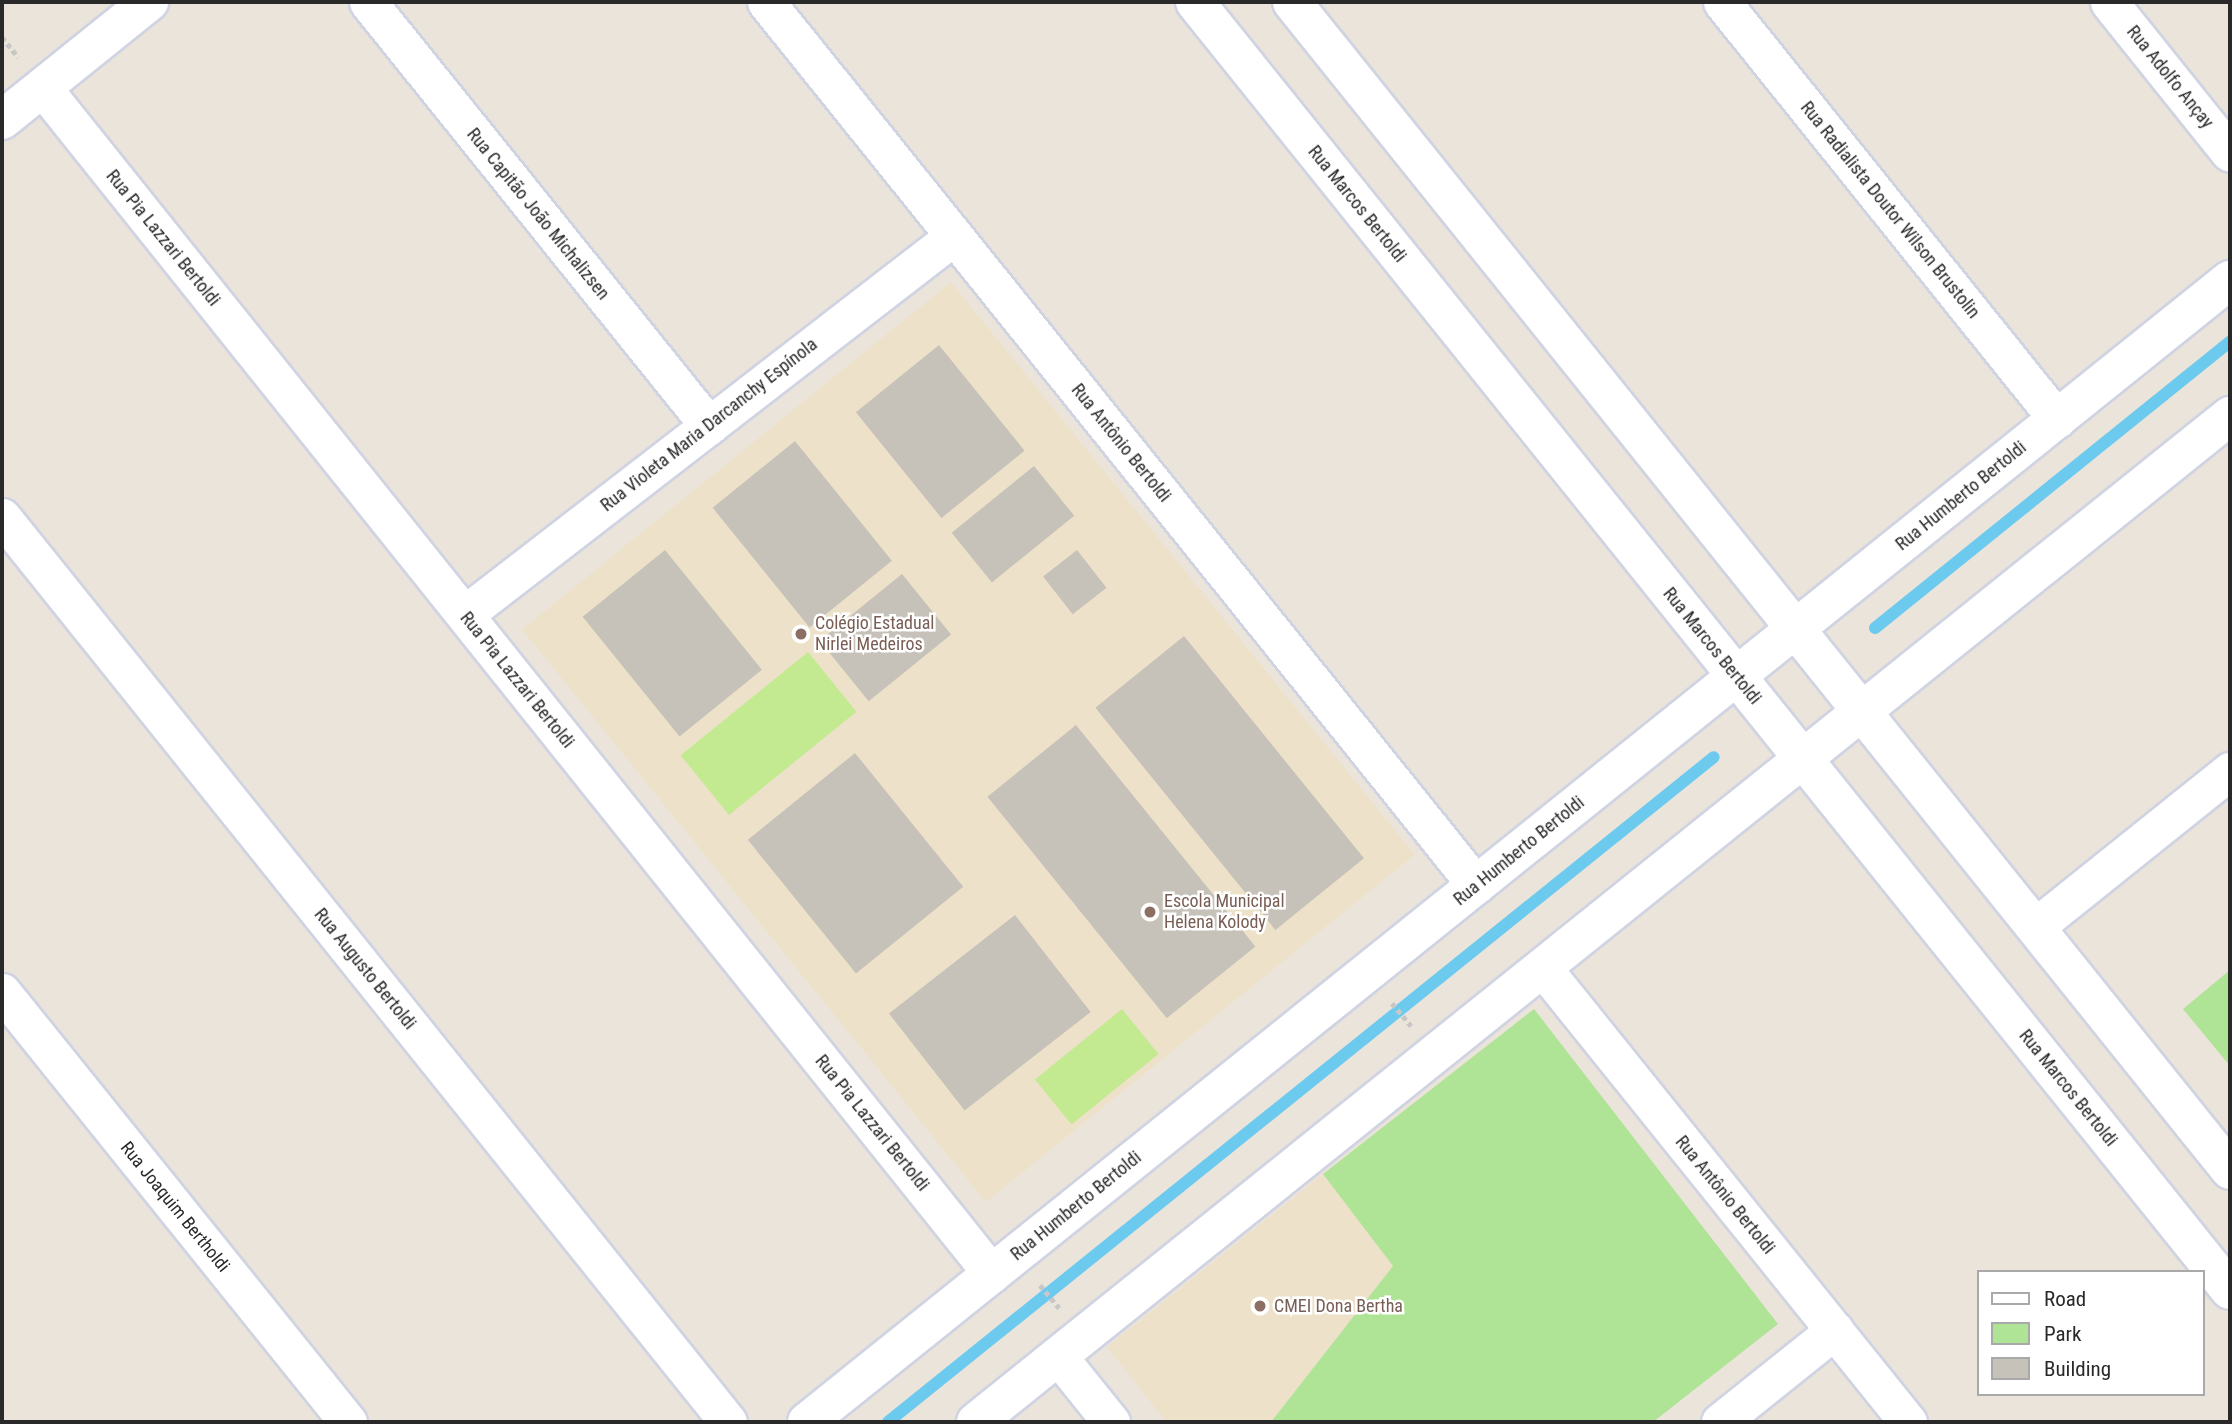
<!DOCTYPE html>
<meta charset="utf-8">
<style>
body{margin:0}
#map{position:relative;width:2232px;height:1424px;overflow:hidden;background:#ebe4da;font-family:"Roboto Condensed",sans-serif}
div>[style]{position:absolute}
.education>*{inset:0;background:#ede2c9;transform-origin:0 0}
.green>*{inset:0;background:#afe396}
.pitch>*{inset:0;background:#c3ea91;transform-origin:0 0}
.stream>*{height:12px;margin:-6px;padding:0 6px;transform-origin:6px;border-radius:6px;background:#6ccaef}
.building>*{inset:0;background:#c7c2b9;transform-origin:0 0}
.path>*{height:4.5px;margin-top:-2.25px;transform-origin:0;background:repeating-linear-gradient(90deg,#c7c7c7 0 5px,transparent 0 8.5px)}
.roads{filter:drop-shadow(2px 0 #d0d3e2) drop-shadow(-2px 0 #d0d3e2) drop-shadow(0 2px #d0d3e2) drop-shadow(0 -2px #d0d3e2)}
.minor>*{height:37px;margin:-18.5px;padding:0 18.5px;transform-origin:18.5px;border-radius:18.5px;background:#fff}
.tertiary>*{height:38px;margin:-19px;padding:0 19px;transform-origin:19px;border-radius:19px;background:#fff}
.dots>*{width:19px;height:19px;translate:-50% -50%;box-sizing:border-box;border:4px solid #fff;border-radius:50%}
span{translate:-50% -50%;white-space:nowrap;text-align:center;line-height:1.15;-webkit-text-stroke:5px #fff;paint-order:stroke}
.street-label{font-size:18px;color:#292929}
.education-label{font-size:18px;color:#785e54}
.left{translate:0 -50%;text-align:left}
.frame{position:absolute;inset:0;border:4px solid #292929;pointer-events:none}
.legend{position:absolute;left:1977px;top:1270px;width:228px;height:126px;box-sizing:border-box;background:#fff;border:2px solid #a9a9a9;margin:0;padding:9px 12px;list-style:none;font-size:21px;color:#292929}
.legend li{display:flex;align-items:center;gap:14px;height:35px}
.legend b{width:35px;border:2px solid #a9a9a9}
</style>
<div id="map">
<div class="education">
<i style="left:951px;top:282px;width:737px;height:552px;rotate:51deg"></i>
<i style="clip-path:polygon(1323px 1174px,1393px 1266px,1271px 1422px,1166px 1422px,1107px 1347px)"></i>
</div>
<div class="green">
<i style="clip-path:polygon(2230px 970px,2230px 1066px,2183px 1009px)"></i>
<i style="clip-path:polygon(1534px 1009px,1778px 1324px,1653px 1422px,1271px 1422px,1393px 1266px,1323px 1174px)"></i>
</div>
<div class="pitch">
<i style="left:808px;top:652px;width:77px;height:164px;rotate:51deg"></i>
<i style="left:1122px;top:1009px;width:58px;height:112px;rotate:51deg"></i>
</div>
<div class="stream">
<i style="left:1875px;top:628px;width:456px;rotate:-38.9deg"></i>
<i style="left:888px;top:1422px;width:1060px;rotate:-38.84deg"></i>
</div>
<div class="building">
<i style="left:939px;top:345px;width:136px;height:107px;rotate:51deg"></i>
<i style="left:795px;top:441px;width:154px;height:106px;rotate:51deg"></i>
<i style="left:1034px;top:466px;width:64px;height:106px;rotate:51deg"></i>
<i style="left:665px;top:550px;width:154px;height:106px;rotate:51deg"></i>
<i style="left:1077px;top:550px;width:48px;height:43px;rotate:52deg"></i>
<i style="left:902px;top:574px;width:78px;height:106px;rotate:51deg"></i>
<i style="left:1184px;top:636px;width:286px;height:114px;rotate:51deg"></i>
<i style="left:1076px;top:725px;width:285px;height:114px;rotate:51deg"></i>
<i style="left:855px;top:753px;width:172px;height:138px;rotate:51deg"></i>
<i style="left:1015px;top:915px;width:123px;height:160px;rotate:52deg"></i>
</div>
<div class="path">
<i style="left:2px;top:37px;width:26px;rotate:51deg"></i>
<i style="left:1392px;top:1003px;width:30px;rotate:50deg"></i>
<i style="left:1040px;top:1285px;width:30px;rotate:50deg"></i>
</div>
<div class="roads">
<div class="minor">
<i style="left:368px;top:2px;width:544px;rotate:51.19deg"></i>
<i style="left:766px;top:2px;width:1133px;rotate:51.2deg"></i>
<i style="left:1722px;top:2px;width:535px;rotate:51.22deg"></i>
<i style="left:2109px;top:2px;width:193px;rotate:51.3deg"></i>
<i style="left:42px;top:87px;width:1520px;rotate:51.33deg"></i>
<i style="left:2px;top:517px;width:1160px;rotate:51.26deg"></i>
<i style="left:465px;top:614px;width:618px;rotate:-37.7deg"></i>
<i style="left:2035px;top:927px;width:250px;rotate:-38.7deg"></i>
<i style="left:1542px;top:967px;width:584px;rotate:51.19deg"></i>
<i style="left:2px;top:992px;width:552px;rotate:51.18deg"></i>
<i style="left:1058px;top:1356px;width:85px;rotate:51.2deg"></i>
<i style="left:1720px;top:1422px;width:147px;rotate:-38.7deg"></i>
</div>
<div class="tertiary">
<i style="left:1195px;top:2px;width:1652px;rotate:51.22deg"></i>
<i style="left:1292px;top:2px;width:1498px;rotate:51.23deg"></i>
<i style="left:2px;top:120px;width:189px;rotate:-38.8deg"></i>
<i style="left:807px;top:1422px;width:1825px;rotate:-38.75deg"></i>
<i style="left:976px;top:1422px;width:1608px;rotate:-38.74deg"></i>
</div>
</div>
<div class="dots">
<i style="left:801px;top:634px;background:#8d6e63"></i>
<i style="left:1150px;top:912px;background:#8d6e63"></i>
<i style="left:1260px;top:1306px;background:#8d6e63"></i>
</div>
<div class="street-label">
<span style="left:2170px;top:77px;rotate:51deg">Rua Adolfo Ançay</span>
<span style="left:1357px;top:204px;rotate:51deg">Rua Marcos Bertoldi</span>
<span style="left:1890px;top:210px;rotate:51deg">Rua Radialista Doutor Wilson Brustolin</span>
<span style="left:538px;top:214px;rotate:51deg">Rua Capitão João Michalizsen</span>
<span style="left:163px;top:238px;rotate:51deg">Rua Pia Lazzari Bertoldi</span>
<span style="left:709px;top:425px;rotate:-38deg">Rua Violeta Maria Darcanchy Espínola</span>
<span style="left:1121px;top:443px;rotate:51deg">Rua Antônio Bertoldi</span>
<span style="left:1961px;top:496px;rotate:-39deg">Rua Humberto Bertoldi</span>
<span style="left:1712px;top:646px;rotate:51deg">Rua Marcos Bertoldi</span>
<span style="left:517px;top:680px;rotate:51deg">Rua Pia Lazzari Bertoldi</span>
<span style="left:1519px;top:851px;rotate:-39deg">Rua Humberto Bertoldi</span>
<span style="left:365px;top:969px;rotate:51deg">Rua Augusto Bertoldi</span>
<span style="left:2068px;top:1088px;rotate:51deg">Rua Marcos Bertoldi</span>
<span style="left:872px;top:1123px;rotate:51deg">Rua Pia Lazzari Bertoldi</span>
<span style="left:1725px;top:1195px;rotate:51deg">Rua Antônio Bertoldi</span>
<span style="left:1076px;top:1206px;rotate:-39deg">Rua Humberto Bertoldi</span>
<span style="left:175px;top:1207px;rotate:51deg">Rua Joaquim Bertholdi</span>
</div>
<div class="education-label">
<span class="left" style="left:815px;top:634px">Colégio Estadual<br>Nirlei Medeiros</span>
<span class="left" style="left:1164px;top:912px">Escola Municipal<br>Helena Kolody</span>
<span class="left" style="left:1274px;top:1306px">CMEI Dona Bertha</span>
</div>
<div class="frame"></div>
<ul class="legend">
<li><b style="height:9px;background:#fff"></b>Road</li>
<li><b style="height:19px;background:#afe396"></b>Park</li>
<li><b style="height:19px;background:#c7c2b9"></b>Building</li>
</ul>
</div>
